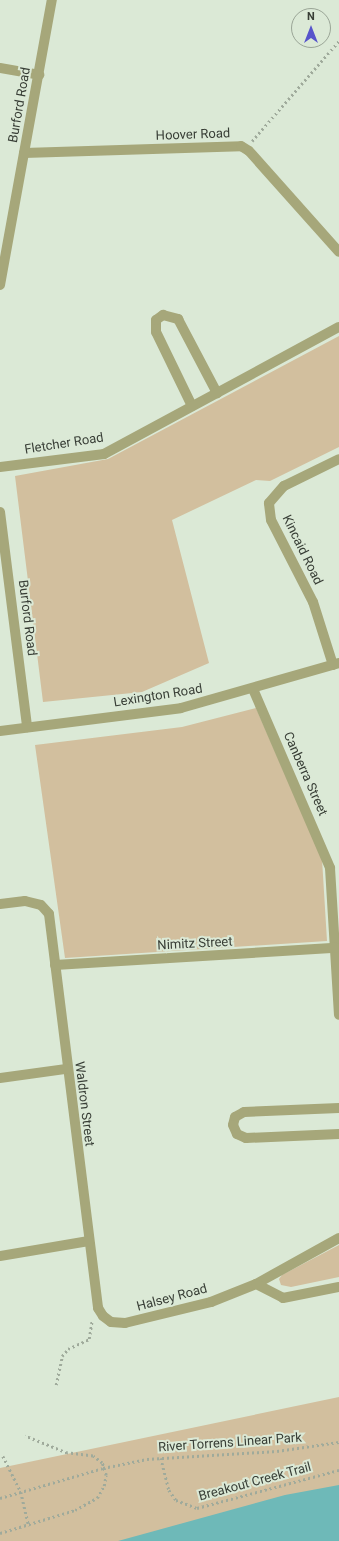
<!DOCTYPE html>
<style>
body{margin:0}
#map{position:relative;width:339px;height:1541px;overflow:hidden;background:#dbe9d6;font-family:Roboto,sans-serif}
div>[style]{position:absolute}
.green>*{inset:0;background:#d2bf9e}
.water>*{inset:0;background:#6eb9b8}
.path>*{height:2.5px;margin-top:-1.25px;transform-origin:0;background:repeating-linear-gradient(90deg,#9faa9b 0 2px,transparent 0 5px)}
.street>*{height:10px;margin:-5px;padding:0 5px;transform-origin:5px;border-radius:5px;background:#a6a77a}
span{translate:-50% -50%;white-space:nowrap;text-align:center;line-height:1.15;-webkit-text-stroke:4px #dbe9d6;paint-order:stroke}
.street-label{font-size:13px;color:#383e36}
.north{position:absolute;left:291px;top:8px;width:40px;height:40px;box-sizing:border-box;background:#dbe9d6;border:1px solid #9aa596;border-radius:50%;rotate:0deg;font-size:11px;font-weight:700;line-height:16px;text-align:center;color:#383e36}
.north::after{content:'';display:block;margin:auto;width:14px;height:18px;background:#5754cb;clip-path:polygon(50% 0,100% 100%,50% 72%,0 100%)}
</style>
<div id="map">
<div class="green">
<i style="clip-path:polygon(339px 336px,339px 447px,270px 481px,256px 480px,172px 520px,209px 663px,142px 692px,43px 702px,15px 476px,108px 459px)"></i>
<i style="clip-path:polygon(256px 708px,322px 859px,327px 941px,65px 958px,35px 745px,182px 727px)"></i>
<i style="clip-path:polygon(339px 1245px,339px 1277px,291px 1287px,281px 1285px,279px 1279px,282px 1275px)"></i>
<i style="clip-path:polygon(339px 1397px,339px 1541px,0 1541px,0 1468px)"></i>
</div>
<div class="water">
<i style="clip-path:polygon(339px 1485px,339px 1541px,118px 1541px,285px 1495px)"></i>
</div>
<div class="path">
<i style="left:252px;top:141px;width:133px;rotate:-49deg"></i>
<i style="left:56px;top:1385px;width:30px;rotate:-78deg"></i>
<i style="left:62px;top:1356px;width:9px;rotate:-49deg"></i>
<i style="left:68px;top:1349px;width:23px;rotate:-25deg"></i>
<i style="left:89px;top:1339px;width:19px;rotate:-81deg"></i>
<i style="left:3px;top:1456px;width:40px;rotate:63.4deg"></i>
<i style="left:21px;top:1492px;width:35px;rotate:77deg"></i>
<i style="left:161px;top:1458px;width:33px;rotate:76deg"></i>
<i style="left:169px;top:1490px;width:12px;rotate:55deg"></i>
<i style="left:176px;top:1500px;width:22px;rotate:21deg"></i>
<i style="left:197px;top:1508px;width:147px;rotate:-15deg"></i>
<i style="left:0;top:1498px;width:107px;rotate:-16.2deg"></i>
<i style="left:103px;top:1468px;width:45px;rotate:-11.6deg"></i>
<i style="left:147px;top:1459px;width:130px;rotate:-3.5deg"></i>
<i style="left:277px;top:1451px;width:63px;rotate:-8.3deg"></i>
<i style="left:0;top:1533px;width:78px;rotate:-17deg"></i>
<i style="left:75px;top:1510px;width:25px;rotate:-29deg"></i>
<i style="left:97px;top:1498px;width:14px;rotate:-60deg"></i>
<i style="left:104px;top:1486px;width:11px;rotate:-80deg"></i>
<i style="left:106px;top:1475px;width:13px;rotate:-108deg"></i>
<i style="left:102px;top:1463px;width:11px;rotate:-142deg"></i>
<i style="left:93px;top:1456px;width:26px;rotate:-173deg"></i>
<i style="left:67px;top:1453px;width:45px;rotate:-158deg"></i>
</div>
<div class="street">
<i style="left:0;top:68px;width:40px;rotate:10deg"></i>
<i style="left:24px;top:153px;width:217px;rotate:-1.8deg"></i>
<i style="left:241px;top:146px;width:9px;rotate:32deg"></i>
<i style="left:249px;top:151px;width:135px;rotate:48.3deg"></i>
<i style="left:0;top:285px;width:290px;rotate:-79.7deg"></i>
<i style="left:192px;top:406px;width:82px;rotate:-115.9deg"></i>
<i style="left:156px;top:332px;width:12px;rotate:-90deg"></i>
<i style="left:156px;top:320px;width:9px;rotate:-36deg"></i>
<i style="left:163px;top:315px;width:16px;rotate:15deg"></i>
<i style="left:178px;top:319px;width:84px;rotate:62.2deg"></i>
<i style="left:0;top:467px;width:105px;rotate:-7.1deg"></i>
<i style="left:104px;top:454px;width:267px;rotate:-28.4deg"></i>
<i style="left:0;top:512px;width:217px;rotate:82.8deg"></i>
<i style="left:333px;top:665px;width:66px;rotate:-107.6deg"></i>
<i style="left:313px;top:602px;width:92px;rotate:-117.1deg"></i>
<i style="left:271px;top:520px;width:17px;rotate:-97deg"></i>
<i style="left:269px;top:503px;width:23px;rotate:-49deg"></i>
<i style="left:284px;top:486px;width:61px;rotate:-26.1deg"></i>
<i style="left:253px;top:689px;width:195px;rotate:66.7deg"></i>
<i style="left:330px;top:868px;width:147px;rotate:86.5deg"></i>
<i style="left:0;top:731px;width:182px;rotate:-7.2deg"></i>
<i style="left:181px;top:708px;width:164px;rotate:-15.9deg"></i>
<i style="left:0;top:904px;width:25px;rotate:-7deg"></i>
<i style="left:25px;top:901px;width:16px;rotate:14deg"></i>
<i style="left:41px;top:905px;width:12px;rotate:48deg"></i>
<i style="left:49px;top:914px;width:397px;rotate:82.9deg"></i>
<i style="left:98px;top:1308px;width:9px;rotate:58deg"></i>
<i style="left:103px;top:1316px;width:10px;rotate:37deg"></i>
<i style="left:111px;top:1322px;width:14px;rotate:4deg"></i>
<i style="left:125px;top:1323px;width:89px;rotate:-13.7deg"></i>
<i style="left:211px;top:1302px;width:48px;rotate:-21.8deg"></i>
<i style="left:256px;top:1284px;width:95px;rotate:-29deg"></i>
<i style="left:55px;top:965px;width:281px;rotate:-3.5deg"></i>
<i style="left:0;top:1078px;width:67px;rotate:-7.8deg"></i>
<i style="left:339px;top:1108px;width:95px;rotate:177.6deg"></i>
<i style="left:244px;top:1112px;width:10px;rotate:151deg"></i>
<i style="left:235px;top:1117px;width:8px;rotate:104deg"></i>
<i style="left:233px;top:1125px;width:10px;rotate:66deg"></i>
<i style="left:237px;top:1134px;width:10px;rotate:24deg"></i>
<i style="left:246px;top:1138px;width:93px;rotate:-2.5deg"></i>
<i style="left:0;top:1256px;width:90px;rotate:-9.6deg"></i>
<i style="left:256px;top:1284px;width:30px;rotate:27deg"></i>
<i style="left:283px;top:1298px;width:57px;rotate:-11.1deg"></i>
</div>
<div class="street-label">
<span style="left:20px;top:105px;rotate:-80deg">Burford Road</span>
<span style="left:193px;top:135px;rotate:-2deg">Hoover Road</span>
<span style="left:64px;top:444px;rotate:-9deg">Fletcher Road</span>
<span style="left:302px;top:550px;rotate:64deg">Kincaid Road</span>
<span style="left:27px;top:618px;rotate:83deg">Burford Road</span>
<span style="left:158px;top:696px;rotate:-9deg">Lexington Road</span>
<span style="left:305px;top:774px;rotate:66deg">Canberra Street</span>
<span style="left:195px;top:944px;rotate:-3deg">Nimitz Street</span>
<span style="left:84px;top:1104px;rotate:83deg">Waldron Street</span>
<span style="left:172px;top:1298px;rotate:-15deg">Halsey Road</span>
<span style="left:230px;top:1443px;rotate:-4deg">River Torrens Linear Park</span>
<span style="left:255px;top:1482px;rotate:-15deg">Breakout Creek Trail</span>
</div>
<div class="north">N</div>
</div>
